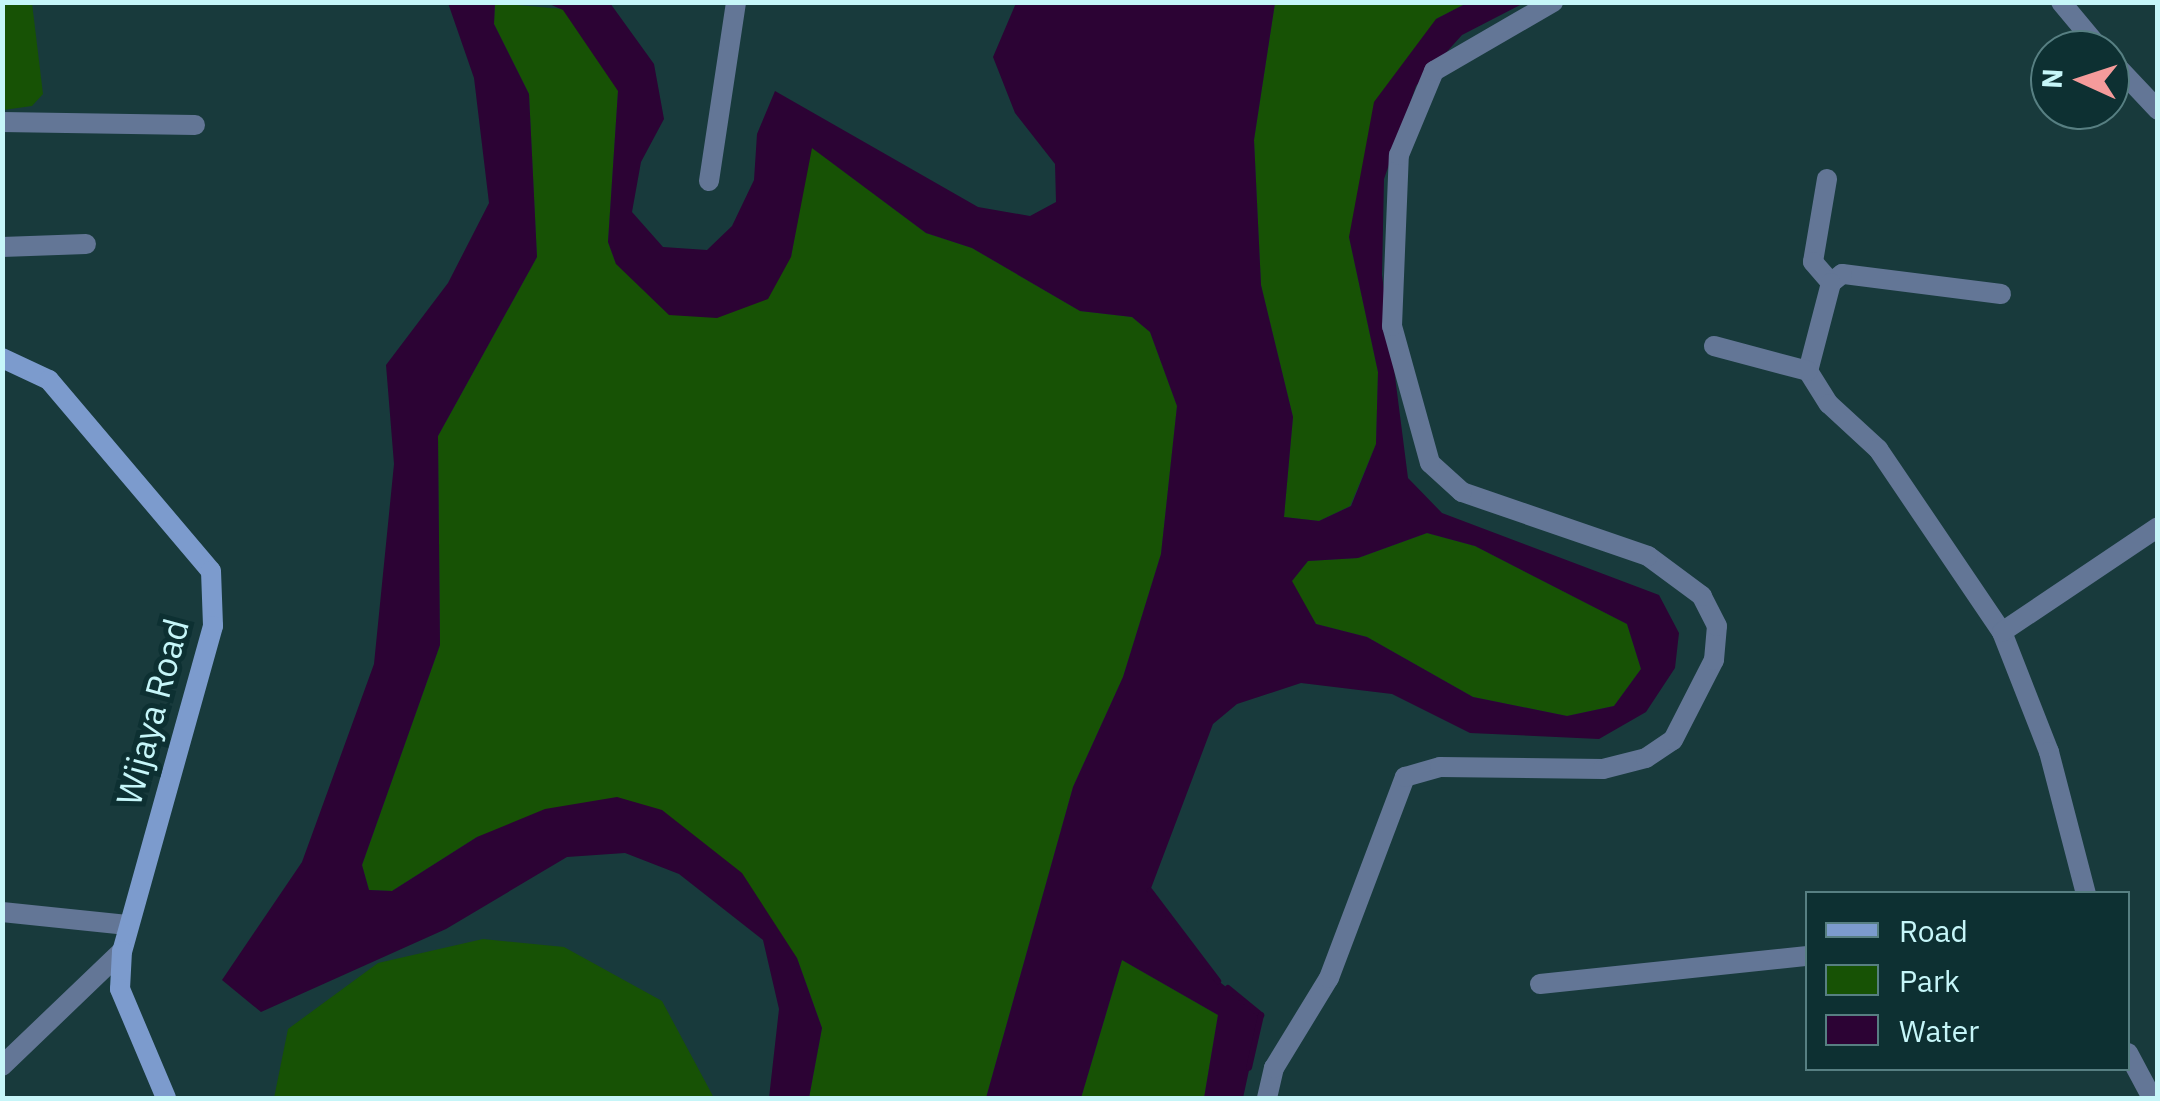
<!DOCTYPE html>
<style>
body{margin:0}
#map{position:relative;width:2160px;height:1101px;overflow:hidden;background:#183a3c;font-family:"IBM Plex Sans",sans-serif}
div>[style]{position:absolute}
.green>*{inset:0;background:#175205}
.water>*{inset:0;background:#2c0334}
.stream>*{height:6px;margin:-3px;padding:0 3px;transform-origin:3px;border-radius:3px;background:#2c0334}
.street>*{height:20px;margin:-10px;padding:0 10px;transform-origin:10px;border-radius:10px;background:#637696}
.secondary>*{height:20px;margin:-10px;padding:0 10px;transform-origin:10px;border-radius:10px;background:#7c9bcd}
span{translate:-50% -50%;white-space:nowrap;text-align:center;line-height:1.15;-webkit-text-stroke:10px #0d3032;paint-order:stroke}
.street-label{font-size:35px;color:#c6f6f9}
.frame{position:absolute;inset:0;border:5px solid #c6f6f9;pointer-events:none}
.legend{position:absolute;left:1805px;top:891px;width:325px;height:180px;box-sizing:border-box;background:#0d3032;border:2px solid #577f82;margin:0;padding:12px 18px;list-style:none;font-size:30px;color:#c6f6f9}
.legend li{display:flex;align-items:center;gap:20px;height:50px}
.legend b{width:50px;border:2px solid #577f82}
.north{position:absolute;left:2030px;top:30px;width:100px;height:100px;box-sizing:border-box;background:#0d3032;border:2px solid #577f82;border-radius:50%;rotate:273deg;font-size:28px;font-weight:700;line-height:40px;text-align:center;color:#c6f6f9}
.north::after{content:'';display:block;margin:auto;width:35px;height:45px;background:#f59b9b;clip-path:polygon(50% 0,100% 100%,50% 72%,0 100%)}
</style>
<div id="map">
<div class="green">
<i style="clip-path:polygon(2px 3px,32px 3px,43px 94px,32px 106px,3px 110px)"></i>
<i style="clip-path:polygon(495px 3px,563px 9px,608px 67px,618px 91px,608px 242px,616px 264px,791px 257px,811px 147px,926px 233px,972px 248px,1080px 311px,1132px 317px,1150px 332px,1177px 406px,1161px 554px,1123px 677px,1073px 787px,986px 1098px,809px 1098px,822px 1028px,797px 958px,662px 810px,477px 837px,392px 891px,369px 890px,362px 865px,440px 645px,438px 436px,537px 257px,529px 94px,494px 24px)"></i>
<i style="clip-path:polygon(1275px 3px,1467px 3px,1436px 19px,1349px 237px,1378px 372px,1376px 444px,1350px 506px,1319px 521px,1284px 517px,1293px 417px,1261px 285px,1254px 140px)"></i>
<i style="clip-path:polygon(1427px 533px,1475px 546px,1627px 624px,1641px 669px,1614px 706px,1567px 716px,1473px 697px,1367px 637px,1316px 624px,1291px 582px,1308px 561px,1358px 558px)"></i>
<i style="clip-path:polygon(483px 939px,564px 947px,662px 1001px,714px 1098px,274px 1098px,288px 1029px,378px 963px)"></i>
<i style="clip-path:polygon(1122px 960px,1218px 1015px,1204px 1098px,1081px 1098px)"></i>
</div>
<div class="water">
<i style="clip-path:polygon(448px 3px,495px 3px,494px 24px,529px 94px,537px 257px,438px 436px,440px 645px,362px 865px,369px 890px,392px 891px,477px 837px,545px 809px,617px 797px,662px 810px,742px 873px,797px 958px,822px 1028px,809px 1098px,769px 1098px,779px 1009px,763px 940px,679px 874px,625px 853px,567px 857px,446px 929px,261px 1012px,222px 980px,302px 862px,374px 664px,394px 464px,386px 365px,448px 283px,489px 203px,474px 78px)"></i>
<i style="clip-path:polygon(evenodd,547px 3px,610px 3px,654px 64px,664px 119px,641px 162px,632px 212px,663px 247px,707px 250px,732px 226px,754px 180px,757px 134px,775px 91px,978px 207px,1030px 216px,1056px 202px,1055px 164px,1015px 113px,993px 57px,1016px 3px,1275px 3px,1254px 140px,1261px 285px,1293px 417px,1284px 517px,1319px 521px,1351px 506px,1376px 444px,1378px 372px,1349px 237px,1374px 102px,1436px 19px,1467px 3px,1524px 3px,1462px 35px,1416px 86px,1384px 179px,1382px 275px,1408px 478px,1442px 513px,1659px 595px,1679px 633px,1675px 668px,1646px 712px,1599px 739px,1470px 733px,1392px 694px,1301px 683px,1237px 704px,1213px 724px,1150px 891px,1216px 979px,1261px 1015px,1243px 1098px,1204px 1098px,1218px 1015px,1122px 960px,1081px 1098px,986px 1098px,1073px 787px,1123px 677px,1161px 554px,1177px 406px,1150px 332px,1132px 317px,1080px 311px,972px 248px,926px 233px,812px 148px,791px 257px,768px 299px,717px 318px,669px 315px,616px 264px,608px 242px,618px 91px,563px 10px,547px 3px,1427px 533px,1475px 546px,1627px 624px,1641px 669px,1614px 706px,1567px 716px,1473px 697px,1367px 637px,1316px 624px,1292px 581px,1308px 561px,1358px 558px,1427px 533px)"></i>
</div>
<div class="stream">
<i style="left:1150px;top:891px;width:113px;rotate:52.9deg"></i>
<i style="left:1228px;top:988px;width:43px;rotate:39.3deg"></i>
<i style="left:1261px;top:1015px;width:54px;rotate:102.8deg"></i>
</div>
<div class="street">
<i style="left:2061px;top:2px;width:62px;rotate:50.2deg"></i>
<i style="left:2110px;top:59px;width:70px;rotate:46.7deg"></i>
<i style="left:2px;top:122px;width:193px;rotate:0.9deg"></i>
<i style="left:1827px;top:179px;width:84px;rotate:99.6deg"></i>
<i style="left:1813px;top:262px;width:28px;rotate:49deg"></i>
<i style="left:709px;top:181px;width:181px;rotate:-81.4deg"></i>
<i style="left:2px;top:247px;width:84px;rotate:-2deg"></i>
<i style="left:2001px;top:294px;width:160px;rotate:-172.8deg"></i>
<i style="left:1842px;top:274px;width:14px;rotate:141deg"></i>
<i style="left:1831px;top:283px;width:91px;rotate:104.6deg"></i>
<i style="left:1808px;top:371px;width:39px;rotate:58deg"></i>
<i style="left:1829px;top:404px;width:67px;rotate:42.6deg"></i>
<i style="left:1878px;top:449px;width:221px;rotate:55.9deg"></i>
<i style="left:2002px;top:632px;width:129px;rotate:68.6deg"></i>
<i style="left:2049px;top:752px;width:147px;rotate:75.4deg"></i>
<i style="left:1714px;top:346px;width:97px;rotate:14.9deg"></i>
<i style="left:2002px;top:632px;width:188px;rotate:-33.9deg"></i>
<i style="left:2px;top:912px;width:126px;rotate:5.9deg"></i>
<i style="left:1540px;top:984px;width:269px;rotate:-6deg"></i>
<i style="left:2128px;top:1053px;width:51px;rotate:61.9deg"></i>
<i style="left:2px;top:1066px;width:166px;rotate:-43.8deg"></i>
<i style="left:1267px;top:1098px;width:31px;rotate:-77deg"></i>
<i style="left:1274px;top:1068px;width:105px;rotate:-58.6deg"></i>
<i style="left:1329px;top:978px;width:215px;rotate:-69.3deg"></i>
<i style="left:1405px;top:777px;width:36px;rotate:-16deg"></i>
<i style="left:1440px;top:767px;width:163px;rotate:0.7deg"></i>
<i style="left:1603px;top:769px;width:44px;rotate:-14.3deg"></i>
<i style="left:1646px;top:758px;width:32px;rotate:-34deg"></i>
<i style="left:1673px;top:740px;width:90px;rotate:-62.9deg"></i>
<i style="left:1714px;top:660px;width:34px;rotate:-85deg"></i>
<i style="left:1717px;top:626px;width:34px;rotate:-117deg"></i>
<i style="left:1702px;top:596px;width:67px;rotate:-143.5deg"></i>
<i style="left:1648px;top:556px;width:197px;rotate:-161deg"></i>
<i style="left:1462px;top:492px;width:43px;rotate:-137.8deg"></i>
<i style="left:1430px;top:463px;width:142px;rotate:-105.5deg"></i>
<i style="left:1392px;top:326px;width:171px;rotate:-87.7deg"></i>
<i style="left:1399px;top:155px;width:91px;rotate:-67.4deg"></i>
<i style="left:1434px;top:71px;width:138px;rotate:-30.1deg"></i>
</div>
<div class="secondary">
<i style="left:2px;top:358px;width:52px;rotate:25.1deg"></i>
<i style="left:49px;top:380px;width:250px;rotate:49.7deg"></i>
<i style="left:211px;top:571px;width:55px;rotate:87.9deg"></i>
<i style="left:213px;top:626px;width:337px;rotate:105.6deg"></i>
<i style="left:122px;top:951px;width:38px;rotate:93deg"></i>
<i style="left:120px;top:989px;width:118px;rotate:67.1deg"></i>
</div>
<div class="street-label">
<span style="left:152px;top:712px;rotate:-75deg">Wijaya Road</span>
</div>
<div class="frame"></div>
<ul class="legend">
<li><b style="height:12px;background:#7c9bcd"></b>Road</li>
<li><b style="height:28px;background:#175205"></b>Park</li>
<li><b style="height:28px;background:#2c0334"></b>Water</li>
</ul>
<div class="north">N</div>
</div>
